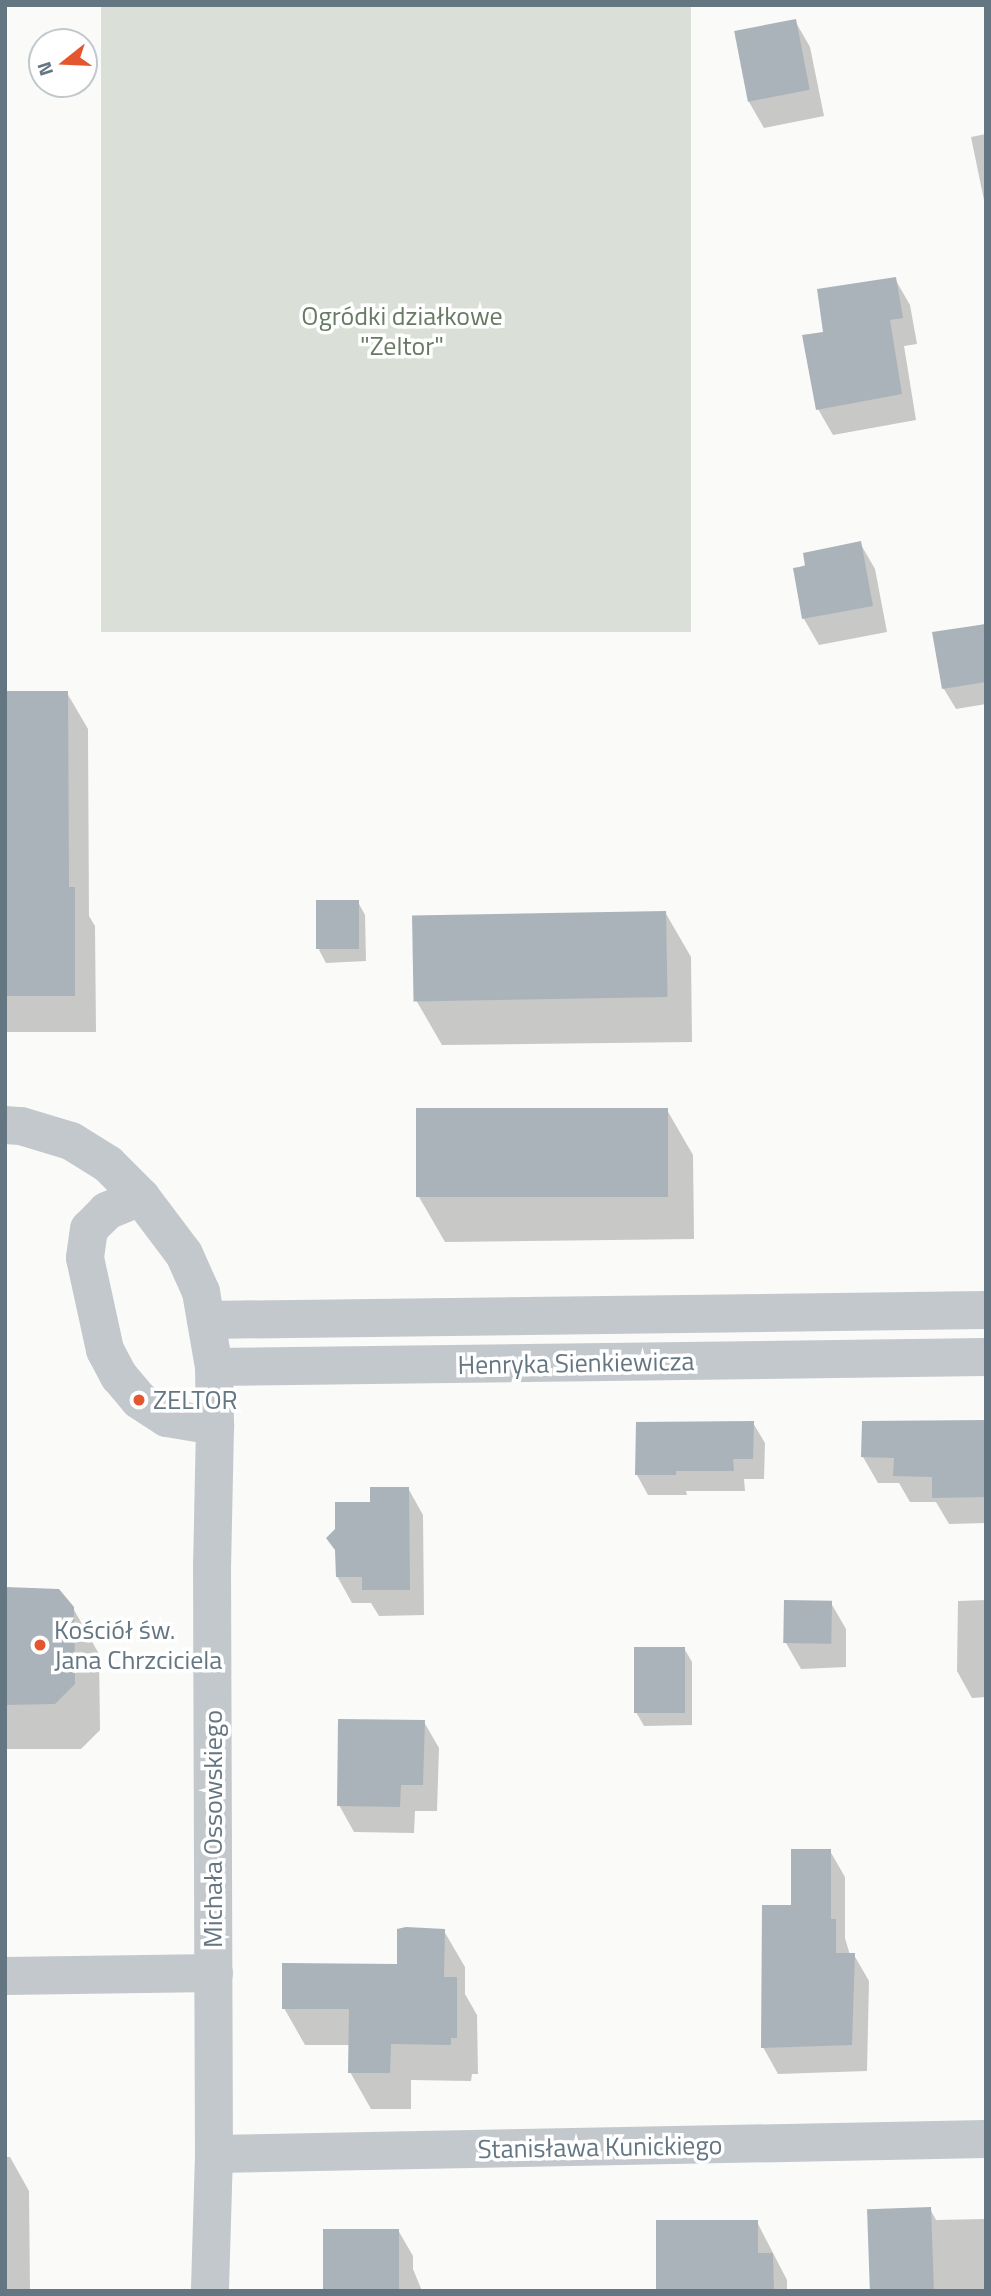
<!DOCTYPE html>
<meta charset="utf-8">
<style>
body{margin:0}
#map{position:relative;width:991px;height:2296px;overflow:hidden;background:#fafaf8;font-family:"Titillium Web",sans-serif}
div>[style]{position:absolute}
.green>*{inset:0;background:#dadfd7;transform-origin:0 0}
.shadow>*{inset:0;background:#0003}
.building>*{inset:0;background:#aab3b9;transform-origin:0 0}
.minor>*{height:38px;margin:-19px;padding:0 19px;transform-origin:19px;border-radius:19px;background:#c3c8cc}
.dots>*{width:19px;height:19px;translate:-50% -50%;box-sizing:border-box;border:4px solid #fff;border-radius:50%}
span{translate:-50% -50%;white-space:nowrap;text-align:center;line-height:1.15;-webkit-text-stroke:7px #fff;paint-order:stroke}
.park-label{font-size:26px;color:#687a64}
.street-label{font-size:26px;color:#657683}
.poi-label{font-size:26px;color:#657683}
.left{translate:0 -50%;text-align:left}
.frame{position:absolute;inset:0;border:7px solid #657683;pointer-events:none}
.north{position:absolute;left:28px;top:28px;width:70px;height:70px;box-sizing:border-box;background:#fff;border:2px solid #c1c8cd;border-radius:50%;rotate:252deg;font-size:19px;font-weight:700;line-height:28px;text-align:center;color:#657683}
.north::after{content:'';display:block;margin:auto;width:24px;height:32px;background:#e4572e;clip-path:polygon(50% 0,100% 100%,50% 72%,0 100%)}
</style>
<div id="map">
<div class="green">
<i style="left:101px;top:5px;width:590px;height:627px"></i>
</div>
<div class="shadow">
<i style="clip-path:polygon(795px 21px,810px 47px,824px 116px,764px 128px,749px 102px,736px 32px)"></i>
<i style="clip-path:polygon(986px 134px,986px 210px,971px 137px)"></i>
<i style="clip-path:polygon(895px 279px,910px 305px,917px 344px,904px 346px,916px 420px,833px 435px,818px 409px,825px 333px)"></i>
<i style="clip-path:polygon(860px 543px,875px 569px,887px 632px,819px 645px,804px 619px,795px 569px)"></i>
<i style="clip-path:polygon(986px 624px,986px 704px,956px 709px,944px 689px,935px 634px)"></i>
<i style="clip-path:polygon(5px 693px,67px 693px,88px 729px,89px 916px,95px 926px,96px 1032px,5px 1032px)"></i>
<i style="clip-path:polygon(358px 902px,365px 915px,366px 961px,326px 963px,319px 950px)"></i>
<i style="clip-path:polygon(665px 912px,691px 957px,692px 1042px,442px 1045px,416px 1000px)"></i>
<i style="clip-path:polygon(667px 1110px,693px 1155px,694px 1239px,445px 1242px,419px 1197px)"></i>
<i style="clip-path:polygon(986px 1421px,986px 1523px,949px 1524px,936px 1502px,910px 1502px,899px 1483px,878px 1483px,863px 1457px)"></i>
<i style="clip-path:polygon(753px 1423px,765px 1443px,764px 1479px,744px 1479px,745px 1491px,686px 1491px,687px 1495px,648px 1495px,637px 1475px)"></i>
<i style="clip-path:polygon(408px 1488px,423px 1515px,424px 1615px,379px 1616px,371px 1603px,352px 1603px,337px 1576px,337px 1553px,372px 1504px)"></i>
<i style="clip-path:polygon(5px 1590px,73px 1608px,99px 1654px,100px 1730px,81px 1749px,5px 1749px)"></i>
<i style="clip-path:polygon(986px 1600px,986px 1697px,972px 1698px,957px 1671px,958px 1601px)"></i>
<i style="clip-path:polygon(831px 1603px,846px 1629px,846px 1667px,801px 1669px,786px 1643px)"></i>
<i style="clip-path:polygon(684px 1648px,692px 1662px,692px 1725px,644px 1726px,636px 1712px)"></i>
<i style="clip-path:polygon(424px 1722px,439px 1748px,437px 1811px,415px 1811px,414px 1833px,354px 1832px,339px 1805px)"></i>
<i style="clip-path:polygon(830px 1851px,845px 1877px,845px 1938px,850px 1955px,854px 1955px,869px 1981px,867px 2071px,778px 2074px,763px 2047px,792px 1907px)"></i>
<i style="clip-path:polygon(444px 1931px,465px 1967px,465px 1994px,477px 2015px,478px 2074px,472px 2074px,471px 2081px,411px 2080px,411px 2109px,371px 2109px,350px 2072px,350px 2045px,305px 2045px,284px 2008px,399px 1966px)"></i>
<i style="clip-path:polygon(5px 2157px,10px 2157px,29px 2191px,30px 2291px,5px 2291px)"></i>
<i style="clip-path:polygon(930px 2209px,936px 2220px,986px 2219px,986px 2291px,872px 2291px)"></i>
<i style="clip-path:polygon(757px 2222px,787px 2280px,787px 2291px,658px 2291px)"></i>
<i style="clip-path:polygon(398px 2230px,413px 2256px,413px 2269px,422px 2291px,325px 2291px)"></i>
</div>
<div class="building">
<i style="left:796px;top:19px;width:72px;height:63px;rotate:79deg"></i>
<i style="clip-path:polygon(896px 277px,903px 318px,890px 320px,902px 394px,816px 410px,802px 335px,823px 332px,817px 289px)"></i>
<i style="clip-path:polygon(861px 541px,873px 606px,802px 619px,793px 568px,805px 566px,803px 553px)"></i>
<i style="clip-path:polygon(986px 624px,986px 682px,942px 689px,932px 632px)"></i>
<i style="clip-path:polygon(5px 691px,68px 691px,69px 887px,75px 887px,75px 996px,5px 996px)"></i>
<i style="left:359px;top:900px;width:49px;height:43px;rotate:90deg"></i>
<i style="left:666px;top:911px;width:86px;height:254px;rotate:89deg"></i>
<i style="left:416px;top:1108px;width:252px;height:89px"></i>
<i style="clip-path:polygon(986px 1420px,986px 1497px,932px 1498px,932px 1477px,893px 1476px,894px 1458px,861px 1457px,862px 1421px)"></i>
<i style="clip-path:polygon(754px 1421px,753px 1459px,733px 1459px,734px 1471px,676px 1471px,676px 1475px,635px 1475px,636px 1422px)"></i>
<i style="clip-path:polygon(370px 1487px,409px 1487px,410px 1590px,362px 1590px,362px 1577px,336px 1577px,335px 1550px,326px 1538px,335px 1529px,335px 1502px,370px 1502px)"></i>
<i style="clip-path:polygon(5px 1587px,59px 1589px,74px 1607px,75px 1684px,55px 1704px,5px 1705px)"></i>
<i style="left:784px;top:1600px;width:48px;height:43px;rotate:1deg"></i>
<i style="left:634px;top:1647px;width:51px;height:66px"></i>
<i style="clip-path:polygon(338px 1719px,425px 1720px,423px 1785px,401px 1785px,400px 1807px,337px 1806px)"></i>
<i style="clip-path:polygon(791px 1849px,831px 1849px,831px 1919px,836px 1919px,836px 1953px,855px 1953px,852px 2045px,761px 2048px,762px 1905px,791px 1905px)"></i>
<i style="clip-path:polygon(406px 1927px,445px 1929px,444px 1977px,457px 1977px,457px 2038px,451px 2038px,451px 2045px,391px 2044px,390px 2073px,348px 2073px,349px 2009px,282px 2009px,282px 1963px,397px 1964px,397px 1929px)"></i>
<i style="left:931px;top:2207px;width:84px;height:64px;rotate:88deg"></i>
<i style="clip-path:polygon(656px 2220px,758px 2220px,758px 2253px,773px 2253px,774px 2291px,656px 2291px)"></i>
<i style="left:323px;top:2229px;width:76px;height:62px"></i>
</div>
<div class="minor">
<i style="left:5px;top:1125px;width:16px;rotate:4deg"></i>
<i style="left:21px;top:1126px;width:52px;rotate:16.7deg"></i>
<i style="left:71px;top:1141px;width:44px;rotate:31.9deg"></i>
<i style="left:108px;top:1164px;width:47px;rotate:45deg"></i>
<i style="left:141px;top:1197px;width:71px;rotate:53deg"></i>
<i style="left:184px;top:1254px;width:42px;rotate:65.9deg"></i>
<i style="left:201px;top:1292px;width:76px;rotate:80.2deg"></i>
<i style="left:214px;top:1367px;width:59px;rotate:89deg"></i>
<i style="left:215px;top:1426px;width:139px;rotate:91.2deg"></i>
<i style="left:212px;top:1565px;width:589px;rotate:89.81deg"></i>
<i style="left:214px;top:2154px;width:137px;rotate:91.7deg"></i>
<i style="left:141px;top:1197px;width:37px;rotate:158deg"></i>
<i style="left:107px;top:1211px;width:25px;rotate:135deg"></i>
<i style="left:89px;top:1229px;width:29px;rotate:98deg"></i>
<i style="left:85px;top:1258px;width:94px;rotate:77.7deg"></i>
<i style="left:105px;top:1350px;width:30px;rotate:62deg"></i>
<i style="left:119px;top:1376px;width:31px;rotate:50deg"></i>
<i style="left:139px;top:1400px;width:33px;rotate:33deg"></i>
<i style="left:167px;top:1418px;width:49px;rotate:9.5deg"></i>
<i style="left:206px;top:1320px;width:780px;rotate:-0.73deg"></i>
<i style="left:214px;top:1367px;width:772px;rotate:-0.74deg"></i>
<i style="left:5px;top:1976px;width:209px;rotate:-0.8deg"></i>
<i style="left:214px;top:2154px;width:772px;rotate:-1.11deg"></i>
</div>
<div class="dots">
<i style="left:139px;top:1400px;background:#e4572e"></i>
<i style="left:40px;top:1645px;background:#e4572e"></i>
</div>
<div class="park-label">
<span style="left:402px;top:331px">Ogródki działkowe<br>"Zeltor"</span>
</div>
<div class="street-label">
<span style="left:576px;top:1363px;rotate:-1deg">Henryka Sienkiewicza</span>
<span style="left:213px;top:1829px;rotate:-90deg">Michała Ossowskiego</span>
<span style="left:600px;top:2147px;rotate:-1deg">Stanisława Kunickiego</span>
</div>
<div class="poi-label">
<span class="left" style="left:153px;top:1400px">ZELTOR</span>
<span class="left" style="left:54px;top:1645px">Kościół św.<br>Jana Chrzciciela</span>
</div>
<div class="frame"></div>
<div class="north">N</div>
</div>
